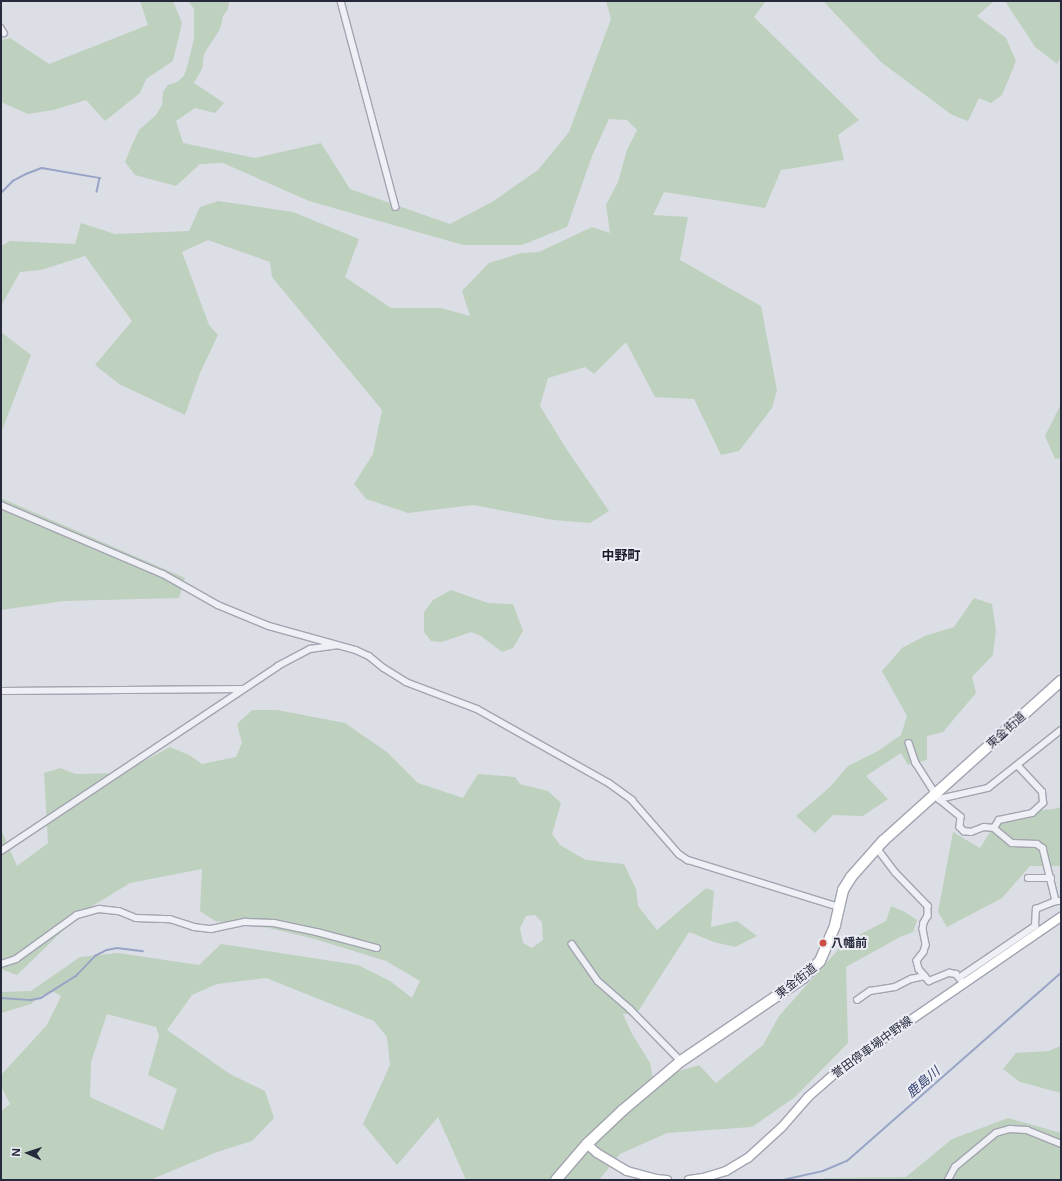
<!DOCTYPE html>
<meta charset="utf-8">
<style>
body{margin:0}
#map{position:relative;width:1062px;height:1181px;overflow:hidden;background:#dcdee6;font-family:Inter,"Noto Sans JP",sans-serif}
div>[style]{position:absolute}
.green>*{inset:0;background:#bed0be}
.stream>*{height:1.5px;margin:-0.75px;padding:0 0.75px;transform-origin:0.75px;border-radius:0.75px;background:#98a4c6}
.roads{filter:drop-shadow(1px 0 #a2a4b0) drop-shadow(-1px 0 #a2a4b0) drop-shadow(0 1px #a2a4b0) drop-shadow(0 -1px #a2a4b0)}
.street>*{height:5.5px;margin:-2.75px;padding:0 2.75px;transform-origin:2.75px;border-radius:2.75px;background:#eff0f5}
.secondary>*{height:8px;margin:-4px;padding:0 4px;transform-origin:4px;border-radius:4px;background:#fff}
.highway>*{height:10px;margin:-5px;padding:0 5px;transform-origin:5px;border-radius:5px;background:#fff}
.dots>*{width:11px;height:11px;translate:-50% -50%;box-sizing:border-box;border:2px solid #ecedf4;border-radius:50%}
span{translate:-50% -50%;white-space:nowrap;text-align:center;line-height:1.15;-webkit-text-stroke:4px #ecedf4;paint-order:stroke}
.street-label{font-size:12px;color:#262a3c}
.poi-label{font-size:12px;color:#262a3c;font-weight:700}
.left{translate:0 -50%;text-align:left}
.neighbourhood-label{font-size:13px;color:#191b2d;font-weight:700}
.water-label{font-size:13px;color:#32406f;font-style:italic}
.frame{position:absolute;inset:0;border:2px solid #262a3c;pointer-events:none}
.north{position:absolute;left:8px;top:1133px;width:40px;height:40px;-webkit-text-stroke:3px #ecedf4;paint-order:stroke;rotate:273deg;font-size:11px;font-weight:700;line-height:16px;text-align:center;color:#262a3c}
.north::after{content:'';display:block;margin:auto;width:14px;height:18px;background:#262a3c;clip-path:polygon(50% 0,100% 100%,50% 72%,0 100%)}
</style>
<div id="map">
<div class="green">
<i style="clip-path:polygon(140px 1px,173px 1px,182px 23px,173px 61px,146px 79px,140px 93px,105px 121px,86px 100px,53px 110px,28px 114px,1px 102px,1px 40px,10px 38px,49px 64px,148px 25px)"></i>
<i style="clip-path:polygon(188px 1px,229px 1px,228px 9px,223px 16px,220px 29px,204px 54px,202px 69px,194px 83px,224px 103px,215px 113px,195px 108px,176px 121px,183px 143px,255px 158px,321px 143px,350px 189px,450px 224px,492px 202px,538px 170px,569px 132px,611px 19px,606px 1px,766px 1px,754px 17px,859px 120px,838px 135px,844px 160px,781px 170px,765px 208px,664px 192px,653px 215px,688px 217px,680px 260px,761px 306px,777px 390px,772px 408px,739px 451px,721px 455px,694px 399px,655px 397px,626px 342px,594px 374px,585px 367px,548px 378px,540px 406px,567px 450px,609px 511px,590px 523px,553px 520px,473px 505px,408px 513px,366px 499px,354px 484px,373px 454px,382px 410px,272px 277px,270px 262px,208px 240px,182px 252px,209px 325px,218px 335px,200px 373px,185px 415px,119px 384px,95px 365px,132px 321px,85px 256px,41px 270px,20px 272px,1px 306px,1px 246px,10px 241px,75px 244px,81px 223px,115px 234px,189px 231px,200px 207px,218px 201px,293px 212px,359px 239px,345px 277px,391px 308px,441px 308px,470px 316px,462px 291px,489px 263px,521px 253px,539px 252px,592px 227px,610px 233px,606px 205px,618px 182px,627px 150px,637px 130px,627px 120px,609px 119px,592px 156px,567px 227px,522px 245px,463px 245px,309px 201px,223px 163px,200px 164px,176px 186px,135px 175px,125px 162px,132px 145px,139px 130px,156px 115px,162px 105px,163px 92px,168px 85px,177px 82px,184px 76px,187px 67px,194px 39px,194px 9px)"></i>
<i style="clip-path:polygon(823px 1px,994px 1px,977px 16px,1006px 38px,1016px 61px,1002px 95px,991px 103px,979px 98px,968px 121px,952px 115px,881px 62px)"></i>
<i style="clip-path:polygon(1005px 1px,1061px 1px,1061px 57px,1057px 64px,1035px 47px)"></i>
<i style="clip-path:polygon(1px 332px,31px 355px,1px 433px)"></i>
<i style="clip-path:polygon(1061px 404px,1061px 458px,1055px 459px,1045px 436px)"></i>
<i style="clip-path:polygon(1px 498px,185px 578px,179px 598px,64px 601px,1px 610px)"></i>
<i style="clip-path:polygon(451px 590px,488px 603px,513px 604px,523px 631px,513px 648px,502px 652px,481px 636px,471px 632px,442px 642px,431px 641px,424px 632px,424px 612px,433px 600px)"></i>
<i style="clip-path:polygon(974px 598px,992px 604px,996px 630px,993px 655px,972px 677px,976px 693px,943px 732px,927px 736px,927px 760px,908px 765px,901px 753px,866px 776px,888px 799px,863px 816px,833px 815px,815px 833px,796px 816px,830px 787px,848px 766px,878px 751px,901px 735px,907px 716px,882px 671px,902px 648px,925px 636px,954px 627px)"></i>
<i style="clip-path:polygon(evenodd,252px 710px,277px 710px,345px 723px,387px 752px,418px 783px,463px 798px,478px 774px,515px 777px,520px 784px,548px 791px,561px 803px,552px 834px,560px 845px,586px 860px,624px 864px,636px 889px,638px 906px,657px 930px,706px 888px,714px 891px,711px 927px,737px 921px,757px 936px,735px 947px,714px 942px,689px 932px,637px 1013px,623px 1014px,631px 1032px,650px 1063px,653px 1079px,699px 1065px,716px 1083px,763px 1045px,779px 1016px,845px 942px,886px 921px,891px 906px,905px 912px,917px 920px,913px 932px,900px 937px,846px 967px,848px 1043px,795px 1097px,752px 1127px,667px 1133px,620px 1154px,599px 1180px,466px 1180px,438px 1117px,397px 1165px,363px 1124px,390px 1065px,387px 1037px,374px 1021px,266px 978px,217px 984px,192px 995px,167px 1030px,230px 1074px,265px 1091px,274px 1118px,252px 1141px,217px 1152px,150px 1180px,1px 1180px,1px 1111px,10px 1104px,1px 1086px,1px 1075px,47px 1025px,61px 996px,54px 992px,42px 995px,31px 1004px,1px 1013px,1px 992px,31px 991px,80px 957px,118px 953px,199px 965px,221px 944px,358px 965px,390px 981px,412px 998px,420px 981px,386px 961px,315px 939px,269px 928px,215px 921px,200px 911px,202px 869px,130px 883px,81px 913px,17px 975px,1px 969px,1px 829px,17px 866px,48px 843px,44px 773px,60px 768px,76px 774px,122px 773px,170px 747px,189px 755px,202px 764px,236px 757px,242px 743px,237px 724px,252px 710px,535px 915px,542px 922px,543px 940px,532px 948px,523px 943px,520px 928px,526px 916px,535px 915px,252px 710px,107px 1014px,156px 1027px,159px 1036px,148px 1075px,177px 1089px,163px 1130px,90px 1097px,91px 1062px,107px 1014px)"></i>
<i style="clip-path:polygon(1061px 807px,1061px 866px,1030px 866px,1002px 898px,947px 927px,938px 912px,953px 832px,980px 848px,995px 824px,1011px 813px,1053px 809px)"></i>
<i style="clip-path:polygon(1061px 1046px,1061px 1093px,1020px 1082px,1003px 1069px,1016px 1053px,1048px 1051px)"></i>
<i style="clip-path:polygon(1008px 1118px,1061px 1133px,1061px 1180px,821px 1180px,824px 1178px,906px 1177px,952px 1139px)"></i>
</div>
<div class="stream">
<i style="left:1px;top:193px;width:17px;rotate:-45deg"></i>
<i style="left:13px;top:181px;width:15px;rotate:-28deg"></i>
<i style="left:26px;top:174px;width:17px;rotate:-21deg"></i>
<i style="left:42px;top:168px;width:59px;rotate:9.8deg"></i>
<i style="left:100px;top:178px;width:14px;rotate:102deg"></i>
<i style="left:1px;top:998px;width:30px;rotate:4deg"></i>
<i style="left:31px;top:1000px;width:10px;rotate:-11deg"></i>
<i style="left:41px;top:998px;width:41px;rotate:-32.2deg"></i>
<i style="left:76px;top:976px;width:28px;rotate:-46deg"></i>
<i style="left:95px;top:956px;width:13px;rotate:-27deg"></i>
<i style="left:107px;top:950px;width:10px;rotate:-11deg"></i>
<i style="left:117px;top:948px;width:26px;rotate:7deg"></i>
<i style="left:783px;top:1180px;width:41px;rotate:-12.7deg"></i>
<i style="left:823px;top:1171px;width:26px;rotate:-23deg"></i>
<i style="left:847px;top:1161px;width:285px;rotate:-41.3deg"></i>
</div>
<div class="roads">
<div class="street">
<i style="left:341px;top:1px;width:213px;rotate:75.1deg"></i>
<i style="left:1px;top:28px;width:6px;rotate:59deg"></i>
<i style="left:1px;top:505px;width:176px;rotate:23.1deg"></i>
<i style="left:163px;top:574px;width:63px;rotate:29.4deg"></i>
<i style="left:218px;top:605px;width:55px;rotate:22.4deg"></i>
<i style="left:269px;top:626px;width:90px;rotate:15.4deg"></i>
<i style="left:356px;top:650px;width:14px;rotate:25deg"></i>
<i style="left:369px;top:656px;width:19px;rotate:39deg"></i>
<i style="left:384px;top:668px;width:26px;rotate:32deg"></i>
<i style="left:406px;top:682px;width:76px;rotate:20.8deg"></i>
<i style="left:477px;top:709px;width:151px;rotate:29.3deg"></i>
<i style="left:609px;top:783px;width:29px;rotate:36deg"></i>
<i style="left:632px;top:800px;width:72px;rotate:49deg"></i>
<i style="left:679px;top:854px;width:11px;rotate:34deg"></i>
<i style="left:688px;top:860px;width:158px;rotate:17.3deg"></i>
<i style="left:1px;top:691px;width:242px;rotate:-0.5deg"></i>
<i style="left:909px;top:743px;width:21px;rotate:71deg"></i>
<i style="left:916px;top:763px;width:43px;rotate:57.4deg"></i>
<i style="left:939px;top:799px;width:28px;rotate:39deg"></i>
<i style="left:961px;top:817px;width:10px;rotate:96deg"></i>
<i style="left:960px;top:827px;width:6px;rotate:45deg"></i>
<i style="left:964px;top:831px;width:7px;rotate:8deg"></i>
<i style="left:971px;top:832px;width:14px;rotate:-21deg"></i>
<i style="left:984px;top:827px;width:10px;rotate:6deg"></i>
<i style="left:994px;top:828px;width:23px;rotate:40deg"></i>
<i style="left:1012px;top:843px;width:25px;rotate:2deg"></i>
<i style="left:1037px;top:844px;width:7px;rotate:34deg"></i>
<i style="left:1043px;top:848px;width:55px;rotate:76.2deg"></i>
<i style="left:939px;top:799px;width:50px;rotate:-12.7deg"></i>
<i style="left:988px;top:788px;width:93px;rotate:-38.5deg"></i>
<i style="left:994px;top:828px;width:9px;rotate:-58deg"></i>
<i style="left:999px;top:820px;width:34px;rotate:-12deg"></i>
<i style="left:1032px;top:813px;width:15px;rotate:-42deg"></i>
<i style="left:1043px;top:803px;width:11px;rotate:-95deg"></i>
<i style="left:1042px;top:792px;width:35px;rotate:-133deg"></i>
<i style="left:877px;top:848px;width:31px;rotate:53deg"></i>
<i style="left:896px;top:873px;width:46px;rotate:45.9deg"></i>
<i style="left:928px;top:906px;width:10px;rotate:90deg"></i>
<i style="left:928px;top:916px;width:8px;rotate:120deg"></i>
<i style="left:924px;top:923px;width:6px;rotate:99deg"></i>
<i style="left:923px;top:929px;width:16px;rotate:79deg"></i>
<i style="left:926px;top:945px;width:7px;rotate:106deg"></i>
<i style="left:924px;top:952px;width:11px;rotate:128deg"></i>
<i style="left:917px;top:961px;width:8px;rotate:76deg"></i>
<i style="left:919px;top:969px;width:16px;rotate:50deg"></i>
<i style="left:929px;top:981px;width:22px;rotate:-22deg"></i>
<i style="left:949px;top:973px;width:7px;rotate:8deg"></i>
<i style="left:956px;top:974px;width:12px;rotate:48deg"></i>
<i style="left:1px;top:851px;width:333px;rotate:-33.7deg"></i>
<i style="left:278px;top:666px;width:36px;rotate:-28deg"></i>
<i style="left:310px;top:649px;width:27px;rotate:-8deg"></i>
<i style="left:1028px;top:878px;width:23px"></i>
<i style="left:572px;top:944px;width:45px;rotate:54.9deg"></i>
<i style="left:598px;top:981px;width:43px;rotate:41.2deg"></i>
<i style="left:630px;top:1009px;width:73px;rotate:45.6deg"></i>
<i style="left:1px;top:964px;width:16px;rotate:-18deg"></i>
<i style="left:16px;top:959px;width:75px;rotate:-35.8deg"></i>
<i style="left:77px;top:915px;width:23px;rotate:-15deg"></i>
<i style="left:99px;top:909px;width:20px;rotate:6deg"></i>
<i style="left:119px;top:911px;width:18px;rotate:22deg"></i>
<i style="left:136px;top:918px;width:34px;rotate:2deg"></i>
<i style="left:170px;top:919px;width:25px;rotate:18deg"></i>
<i style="left:194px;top:927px;width:17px;rotate:7deg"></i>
<i style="left:211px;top:929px;width:35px;rotate:-12deg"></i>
<i style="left:245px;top:922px;width:29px;rotate:2deg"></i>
<i style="left:274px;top:923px;width:44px;rotate:11.8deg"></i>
<i style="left:317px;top:932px;width:62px;rotate:14.9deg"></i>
<i style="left:960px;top:977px;width:91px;rotate:-34.2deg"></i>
<i style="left:1035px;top:926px;width:17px;rotate:-87deg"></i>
<i style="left:1036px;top:909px;width:22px;rotate:-22deg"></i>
<i style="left:1056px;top:901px;width:5px"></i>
<i style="left:857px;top:1000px;width:16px;rotate:-35deg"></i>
<i style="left:870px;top:991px;width:25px;rotate:-9deg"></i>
<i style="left:895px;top:987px;width:18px;rotate:-27deg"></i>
<i style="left:911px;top:979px;width:14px;rotate:-12deg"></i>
<i style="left:948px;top:1180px;width:15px;rotate:-62deg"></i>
<i style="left:955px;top:1167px;width:53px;rotate:-39.7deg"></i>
<i style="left:996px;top:1133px;width:15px;rotate:-16deg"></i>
<i style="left:1010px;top:1129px;width:17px;rotate:3deg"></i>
<i style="left:1027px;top:1130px;width:37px;rotate:22deg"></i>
</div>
<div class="secondary">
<i style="left:587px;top:1144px;width:13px;rotate:42deg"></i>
<i style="left:597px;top:1153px;width:35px;rotate:31deg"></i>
<i style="left:627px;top:1171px;width:30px;rotate:15deg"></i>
<i style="left:656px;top:1179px;width:11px;rotate:5deg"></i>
<i style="left:689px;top:1180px;width:14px;rotate:-8deg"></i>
<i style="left:703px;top:1178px;width:24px;rotate:-17deg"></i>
<i style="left:726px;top:1171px;width:26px;rotate:-31deg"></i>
<i style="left:748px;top:1158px;width:46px;rotate:-42.4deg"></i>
<i style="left:782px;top:1127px;width:40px;rotate:-49deg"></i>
<i style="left:808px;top:1097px;width:44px;rotate:-41.3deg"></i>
<i style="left:841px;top:1068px;width:267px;rotate:-34.5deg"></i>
</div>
<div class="highway">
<i style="left:556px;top:1180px;width:48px;rotate:-49.3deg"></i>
<i style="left:587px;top:1144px;width:50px;rotate:-43.4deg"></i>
<i style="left:623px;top:1110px;width:76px;rotate:-40.2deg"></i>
<i style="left:681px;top:1061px;width:148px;rotate:-34.2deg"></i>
<i style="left:803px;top:978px;width:24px;rotate:-45deg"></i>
<i style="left:820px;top:961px;width:39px;rotate:-67deg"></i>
<i style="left:835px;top:925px;width:36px;rotate:-77deg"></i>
<i style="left:843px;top:890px;width:15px;rotate:-58deg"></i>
<i style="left:851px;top:877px;width:48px;rotate:-48.4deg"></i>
<i style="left:883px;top:841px;width:239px;rotate:-42deg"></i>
</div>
</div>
<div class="dots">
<i style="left:823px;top:943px;background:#ca4c42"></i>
</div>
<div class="street-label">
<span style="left:1006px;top:730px;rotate:-42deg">東金街道</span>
<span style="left:796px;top:981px;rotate:-38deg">東金街道</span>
<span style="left:872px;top:1047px;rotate:-36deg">誉田停車場中野線</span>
</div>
<div class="poi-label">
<span class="left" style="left:831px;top:943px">八幡前</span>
</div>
<div class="neighbourhood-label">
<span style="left:621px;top:555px">中野町</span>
</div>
<div class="water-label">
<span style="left:923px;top:1082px;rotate:-41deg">鹿島川</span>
</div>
<div class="frame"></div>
<div class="north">N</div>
</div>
